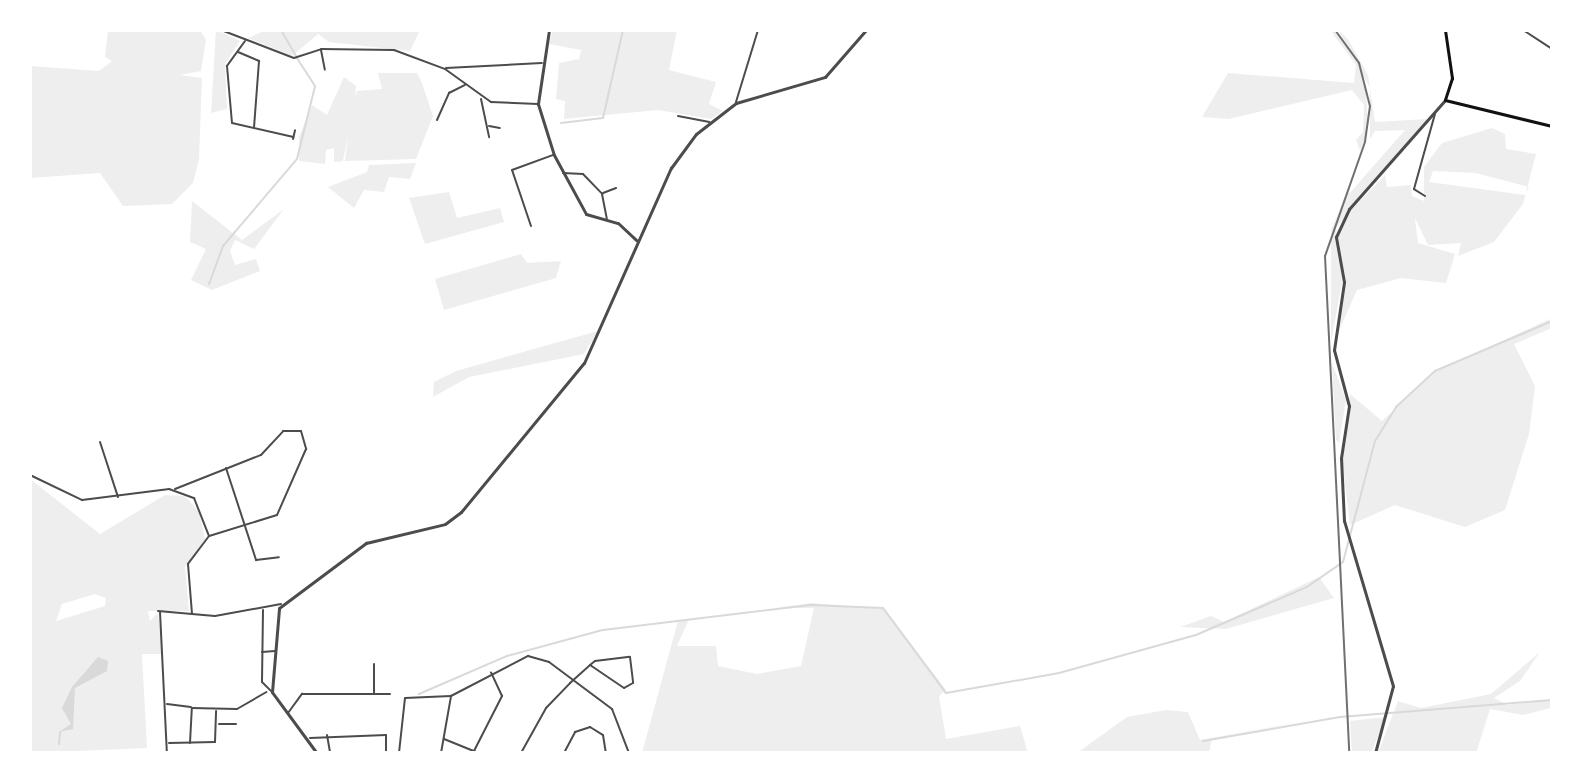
<!DOCTYPE html>
<style>
body{margin:0}
#map{position:relative;width:1582px;height:783px;overflow:hidden;background:#fff;font-family:"Space Grotesk",sans-serif}
div>[style]{position:absolute}
.green>*{inset:0;background:#eee}
.water>*{inset:0;background:#d9d9d9}
.stream>*{height:2px;margin:-1px;padding:0 1px;transform-origin:1px;border-radius:1px;background:#d9d9d9}
.minor>*{height:2px;margin:-1px;padding:0 1px;transform-origin:1px;border-radius:1px;background:#4c4c4c}
.tertiary>*{height:3px;margin:-1.5px;padding:0 1.5px;transform-origin:1.5px;border-radius:1.5px;background:#4c4c4c}
.secondary>*{height:3px;margin:-1.5px;padding:0 1.5px;transform-origin:1.5px;border-radius:1.5px;background:#111}
.rail>*{height:2px;margin:-1px;padding:0 1px;transform-origin:1px;border-radius:1px;background:#707070}
span{translate:-50% -50%;white-space:nowrap;text-align:center;line-height:1.15;-webkit-text-stroke:7px #fff;paint-order:stroke}
.frame{position:absolute;inset:0;border:32px solid #fff;pointer-events:none}
</style>
<div id="map">
<div class="green">
<i style="clip-path:polygon(108px 30px,200px 30px,206px 40px,201px 71px,180px 75px,202px 78px,199px 159px,193px 183px,172px 204px,123px 206px,100px 173px,30px 178px,30px 66px,99px 71px,112px 61px,105px 57px)"></i>
<i style="clip-path:polygon(216px 30px,240px 41px,225px 64px,227px 109px,211px 113px)"></i>
<i style="clip-path:polygon(266px 30px,420px 30px,410px 51px,329px 42px,318px 34px,292px 56px,248px 38px)"></i>
<i style="clip-path:polygon(553px 30px,677px 30px,669px 70px,716px 82px,709px 104px,723px 111px,711px 119px,658px 110px,564px 119px,565px 101px,556px 99px,559px 63px,579px 59px,581px 50px,549px 44px)"></i>
<i style="clip-path:polygon(1330px 30px,1333px 30px,1349px 50px,1361px 71px,1366px 89px,1368px 123px,1364px 142px,1360px 151px,1356px 140px,1363px 132px,1364px 105px,1352px 90px,1229px 119px,1202px 117px,1228px 73px,1354px 83px,1356px 65px)"></i>
<i style="clip-path:polygon(1338px 30px,1348px 39px,1368px 75px,1375px 122px,1427px 119px,1336px 228px,1342px 282px,1331px 342px,1331px 230px,1350px 185px,1349px 194px,1405px 130px,1375px 131px,1370px 139px,1370px 88px)"></i>
<i style="clip-path:polygon(378px 73px,417px 73px,422px 83px,433px 116px,416px 159px,345px 161px,348px 136px,343px 161px,334px 162px,334px 148px,326px 150px,325px 164px,299px 161px,299px 137px,312px 105px,327px 115px,344px 77px,356px 86px,355px 97px,357px 91px,382px 89px)"></i>
<i style="clip-path:polygon(evenodd,1492px 128px,1505px 134px,1506px 149px,1536px 154px,1523px 204px,1494px 242px,1458px 256px,1461px 243px,1428px 245px,1415px 218px,1418px 243px,1455px 254px,1446px 283px,1401px 278px,1357px 290px,1337px 335px,1346px 282px,1338px 237px,1350px 211px,1385px 175px,1387px 187px,1411px 185px,1412px 196px,1424px 201px,1424px 167px,1442px 143px,1492px 128px,1433px 171px,1476px 173px,1529px 187px,1525px 195px,1429px 182px,1433px 171px)"></i>
<i style="clip-path:polygon(416px 163px,410px 179px,389px 177px,384px 192px,364px 190px,354px 208px,328px 187px,367px 172px,369px 165px)"></i>
<i style="clip-path:polygon(449px 192px,457px 218px,500px 208px,504px 222px,425px 244px,409px 198px)"></i>
<i style="clip-path:polygon(192px 201px,242px 240px,284px 209px,254px 249px,235px 240px,230px 251px,235px 265px,256px 259px,260px 271px,212px 290px,191px 280px,206px 249px,190px 242px)"></i>
<i style="clip-path:polygon(521px 254px,527px 263px,561px 261px,556px 278px,444px 310px,435px 279px)"></i>
<i style="clip-path:polygon(1552px 318px,1552px 328px,1514px 344px,1535px 386px,1529px 434px,1505px 510px,1465px 527px,1395px 505px,1350px 525px,1342px 458px,1350px 394px,1382px 421px,1435px 372px)"></i>
<i style="clip-path:polygon(598px 331px,584px 354px,469px 377px,433px 397px,434px 382px,456px 371px)"></i>
<i style="clip-path:polygon(1332px 363px,1346px 400px,1339px 443px,1336px 440px)"></i>
<i style="clip-path:polygon(evenodd,30px 479px,100px 534px,165px 495px,185px 496px,199px 512px,205px 539px,185px 567px,189px 611px,148px 611px,150px 621px,158px 613px,163px 654px,142px 654px,147px 748px,30px 753px,30px 479px,95px 594px,106px 598px,105px 606px,56px 621px,62px 604px,95px 594px)"></i>
<i style="clip-path:polygon(1319px 577px,1334px 598px,1226px 629px,1180px 627px,1211px 616px,1224px 622px)"></i>
<i style="clip-path:polygon(811px 603px,885px 609px,946px 690px,939px 696px,946px 739px,1020px 726px,1028px 753px,642px 753px,678px 621px,689px 619px,677px 646px,716px 646px,718px 666px,757px 674px,801px 666px,814px 608px,776px 608px)"></i>
<i style="clip-path:polygon(1540px 652px,1520px 681px,1494px 698px,1508px 705px,1552px 699px,1551px 708px,1523px 715px,1490px 709px,1476px 753px,1378px 753px,1398px 701px,1421px 708px,1491px 694px)"></i>
<i style="clip-path:polygon(1166px 710px,1188px 712px,1200px 740px,1313px 720px,1212px 739px,1209px 753px,1077px 753px,1127px 717px)"></i>
<i style="clip-path:polygon(1386px 717px,1371px 753px,1352px 753px,1350px 721px)"></i>
</div>
<div class="water">
<i style="clip-path:polygon(98px 657px,108px 661px,107px 671px,75px 688px,73px 729px,59px 732px,71px 724px,62px 708px,72px 687px)"></i>
</div>
<div class="stream">
<i style="left:281px;top:30px;width:30px;rotate:60deg"></i>
<i style="left:561px;top:123px;width:42px;rotate:-6.8deg"></i>
<i style="left:603px;top:118px;width:90px;rotate:-77.2deg"></i>
<i style="left:209px;top:284px;width:40px;rotate:-69.8deg"></i>
<i style="left:223px;top:246px;width:114px;rotate:-49.6deg"></i>
<i style="left:297px;top:159px;width:75px;rotate:-76.1deg"></i>
<i style="left:315px;top:86px;width:33px;rotate:-123deg"></i>
<i style="left:419px;top:694px;width:96px;rotate:-23.4deg"></i>
<i style="left:507px;top:656px;width:99px;rotate:-15.2deg"></i>
<i style="left:603px;top:630px;width:209px;rotate:-6.9deg"></i>
<i style="left:811px;top:605px;width:72px;rotate:2.4deg"></i>
<i style="left:883px;top:608px;width:106px;rotate:53.5deg"></i>
<i style="left:946px;top:693px;width:115px;rotate:-10deg"></i>
<i style="left:1059px;top:673px;width:142px;rotate:-15.5deg"></i>
<i style="left:1196px;top:635px;width:121px;rotate:-23.4deg"></i>
<i style="left:1307px;top:587px;width:44px;rotate:-34.8deg"></i>
<i style="left:1343px;top:562px;width:125px;rotate:-75.2deg"></i>
<i style="left:1375px;top:441px;width:40px;rotate:-58deg"></i>
<i style="left:1396px;top:407px;width:53px;rotate:-42.7deg"></i>
<i style="left:1435px;top:371px;width:127px;rotate:-23.1deg"></i>
<i style="left:1203px;top:741px;width:139px;rotate:-9.9deg"></i>
<i style="left:1340px;top:717px;width:213px;rotate:-4.6deg"></i>
<i style="left:59px;top:744px;width:12px;rotate:-85deg"></i>
</div>
<div class="minor">
<i style="left:221px;top:30px;width:78px;rotate:21deg"></i>
<i style="left:294px;top:58px;width:28px;rotate:-18deg"></i>
<i style="left:321px;top:49px;width:73px;rotate:0.8deg"></i>
<i style="left:394px;top:50px;width:54px;rotate:20.4deg"></i>
<i style="left:445px;top:69px;width:57px;rotate:35.7deg"></i>
<i style="left:491px;top:102px;width:47px;rotate:2.4deg"></i>
<i style="left:1523px;top:30px;width:35px;rotate:33deg"></i>
<i style="left:446px;top:31px;width:12px;rotate:-5deg"></i>
<i style="left:1378px;top:31px;width:1px;rotate:-90deg"></i>
<i style="left:245px;top:41px;width:31px;rotate:126deg"></i>
<i style="left:227px;top:66px;width:57px;rotate:85deg"></i>
<i style="left:232px;top:123px;width:63px;rotate:12.9deg"></i>
<i style="left:321px;top:50px;width:20px;rotate:79deg"></i>
<i style="left:238px;top:52px;width:23px;rotate:23deg"></i>
<i style="left:259px;top:61px;width:66px;rotate:94.3deg"></i>
<i style="left:446px;top:68px;width:96px;rotate:-3deg"></i>
<i style="left:481px;top:99px;width:39px;rotate:78deg"></i>
<i style="left:736px;top:102px;width:75px;rotate:-73deg"></i>
<i style="left:678px;top:116px;width:32px;rotate:11deg"></i>
<i style="left:437px;top:120px;width:30px;rotate:-66deg"></i>
<i style="left:449px;top:93px;width:18px;rotate:-27deg"></i>
<i style="left:489px;top:126px;width:11px;rotate:10deg"></i>
<i style="left:293px;top:139px;width:9px;rotate:-77deg"></i>
<i style="left:563px;top:173px;width:20px;rotate:3deg"></i>
<i style="left:583px;top:174px;width:28px;rotate:46deg"></i>
<i style="left:602px;top:194px;width:25px;rotate:79deg"></i>
<i style="left:603px;top:193px;width:14px;rotate:-21deg"></i>
<i style="left:1425px;top:196px;width:13px;rotate:-148deg"></i>
<i style="left:1414px;top:189px;width:78px;rotate:-74.4deg"></i>
<i style="left:531px;top:226px;width:59px;rotate:-108.7deg"></i>
<i style="left:512px;top:170px;width:44px;rotate:-20.1deg"></i>
<i style="left:100px;top:442px;width:58px;rotate:71.9deg"></i>
<i style="left:226px;top:468px;width:97px;rotate:71.9deg"></i>
<i style="left:256px;top:560px;width:23px;rotate:-7deg"></i>
<i style="left:30px;top:475px;width:58px;rotate:25.7deg"></i>
<i style="left:82px;top:500px;width:88px;rotate:-7.2deg"></i>
<i style="left:169px;top:489px;width:27px;rotate:20deg"></i>
<i style="left:194px;top:498px;width:41px;rotate:68.5deg"></i>
<i style="left:209px;top:536px;width:35px;rotate:127deg"></i>
<i style="left:188px;top:564px;width:50px;rotate:85.4deg"></i>
<i style="left:175px;top:489px;width:92px;rotate:-21.6deg"></i>
<i style="left:261px;top:455px;width:33px;rotate:-47deg"></i>
<i style="left:283px;top:431px;width:18px"></i>
<i style="left:301px;top:431px;width:19px;rotate:74deg"></i>
<i style="left:306px;top:449px;width:72px;rotate:113.7deg"></i>
<i style="left:277px;top:515px;width:71px;rotate:162.8deg"></i>
<i style="left:263px;top:610px;width:72px;rotate:90.8deg"></i>
<i style="left:262px;top:682px;width:14px;rotate:45deg"></i>
<i style="left:158px;top:611px;width:57px;rotate:5deg"></i>
<i style="left:215px;top:616px;width:67px;rotate:-10.3deg"></i>
<i style="left:160px;top:612px;width:141px;rotate:87.2deg"></i>
<i style="left:262px;top:652px;width:13px;rotate:-4deg"></i>
<i style="left:374px;top:664px;width:30px;rotate:90deg"></i>
<i style="left:167px;top:704px;width:24px;rotate:7deg"></i>
<i style="left:288px;top:713px;width:24px;rotate:-54deg"></i>
<i style="left:302px;top:694px;width:88px"></i>
<i style="left:219px;top:724px;width:17px"></i>
<i style="left:327px;top:735px;width:17px;rotate:80deg"></i>
<i style="left:310px;top:738px;width:76px;rotate:-2.3deg"></i>
<i style="left:386px;top:735px;width:18px;rotate:90deg"></i>
<i style="left:444px;top:739px;width:38px;rotate:22deg"></i>
<i style="left:169px;top:743px;width:46px;rotate:-1.2deg"></i>
<i style="left:215px;top:742px;width:31px;rotate:-88deg"></i>
<i style="left:190px;top:743px;width:35px;rotate:-87deg"></i>
<i style="left:192px;top:708px;width:45px;rotate:1.3deg"></i>
<i style="left:237px;top:709px;width:34px;rotate:-30deg"></i>
<i style="left:474px;top:751px;width:62px;rotate:-63deg"></i>
<i style="left:502px;top:696px;width:26px;rotate:-115deg"></i>
<i style="left:399px;top:753px;width:55px;rotate:-83.8deg"></i>
<i style="left:405px;top:698px;width:46px;rotate:-2.5deg"></i>
<i style="left:441px;top:753px;width:58px;rotate:-80deg"></i>
<i style="left:451px;top:696px;width:87px;rotate:-27.5deg"></i>
<i style="left:528px;top:656px;width:22px;rotate:16deg"></i>
<i style="left:549px;top:662px;width:79px;rotate:36.7deg"></i>
<i style="left:612px;top:709px;width:47px;rotate:68.9deg"></i>
<i style="left:521px;top:753px;width:51px;rotate:-60.9deg"></i>
<i style="left:546px;top:708px;width:35px;rotate:-46deg"></i>
<i style="left:570px;top:683px;width:27px;rotate:-42deg"></i>
<i style="left:590px;top:665px;width:6px;rotate:-39deg"></i>
<i style="left:595px;top:661px;width:35px;rotate:-7deg"></i>
<i style="left:630px;top:657px;width:26px;rotate:83deg"></i>
<i style="left:633px;top:683px;width:10px;rotate:151deg"></i>
<i style="left:624px;top:688px;width:41px;rotate:-145.9deg"></i>
<i style="left:564px;top:753px;width:24px;rotate:-62deg"></i>
<i style="left:575px;top:732px;width:16px;rotate:-18deg"></i>
<i style="left:590px;top:727px;width:15px;rotate:32deg"></i>
<i style="left:603px;top:735px;width:18px;rotate:81deg"></i>
</div>
<div class="tertiary">
<i style="left:549px;top:30px;width:75px;rotate:98.5deg"></i>
<i style="left:538px;top:104px;width:53px;rotate:72.6deg"></i>
<i style="left:554px;top:155px;width:67px;rotate:61.5deg"></i>
<i style="left:586px;top:214px;width:33px;rotate:16deg"></i>
<i style="left:618px;top:223px;width:25px;rotate:43deg"></i>
<i style="left:316px;top:752px;width:74px;rotate:-126.3deg"></i>
<i style="left:272px;top:692px;width:84px;rotate:-85.2deg"></i>
<i style="left:279px;top:608px;width:109px;rotate:-36.8deg"></i>
<i style="left:366px;top:543px;width:81px;rotate:-13.5deg"></i>
<i style="left:445px;top:524px;width:20px;rotate:-37deg"></i>
<i style="left:461px;top:512px;width:193px;rotate:-50.5deg"></i>
<i style="left:584px;top:363px;width:214px;rotate:-66deg"></i>
<i style="left:671px;top:168px;width:42px;rotate:-53.7deg"></i>
<i style="left:696px;top:134px;width:51px;rotate:-37.8deg"></i>
<i style="left:736px;top:103px;width:93px;rotate:-16.3deg"></i>
<i style="left:825px;top:77px;width:62px;rotate:-48.9deg"></i>
<i style="left:316px;top:752px;width:50px;rotate:1.1deg"></i>
<i style="left:1375px;top:753px;width:69px;rotate:-75deg"></i>
<i style="left:1393px;top:686px;width:172px;rotate:-106.5deg"></i>
<i style="left:1344px;top:521px;width:63px;rotate:-92.7deg"></i>
<i style="left:1341px;top:458px;width:53px;rotate:-81.3deg"></i>
<i style="left:1349px;top:406px;width:58px;rotate:-105deg"></i>
<i style="left:1334px;top:350px;width:69px;rotate:-81.6deg"></i>
<i style="left:1344px;top:282px;width:46px;rotate:-100.1deg"></i>
<i style="left:1336px;top:237px;width:31px;rotate:-65deg"></i>
<i style="left:1349px;top:209px;width:145px;rotate:-48.6deg"></i>
</div>
<div class="secondary">
<i style="left:1445px;top:30px;width:49px;rotate:81.7deg"></i>
<i style="left:1452px;top:78px;width:23px;rotate:108deg"></i>
<i style="left:1445px;top:100px;width:110px;rotate:13.7deg"></i>
</div>
<div class="rail">
<i style="left:1335px;top:30px;width:41px;rotate:54deg"></i>
<i style="left:1359px;top:63px;width:44px;rotate:75.7deg"></i>
<i style="left:1370px;top:106px;width:36px;rotate:98deg"></i>
<i style="left:1365px;top:142px;width:121px;rotate:109.3deg"></i>
<i style="left:1325px;top:256px;width:498px;rotate:87.2deg"></i>
</div>
<div class="frame"></div>
</div>
